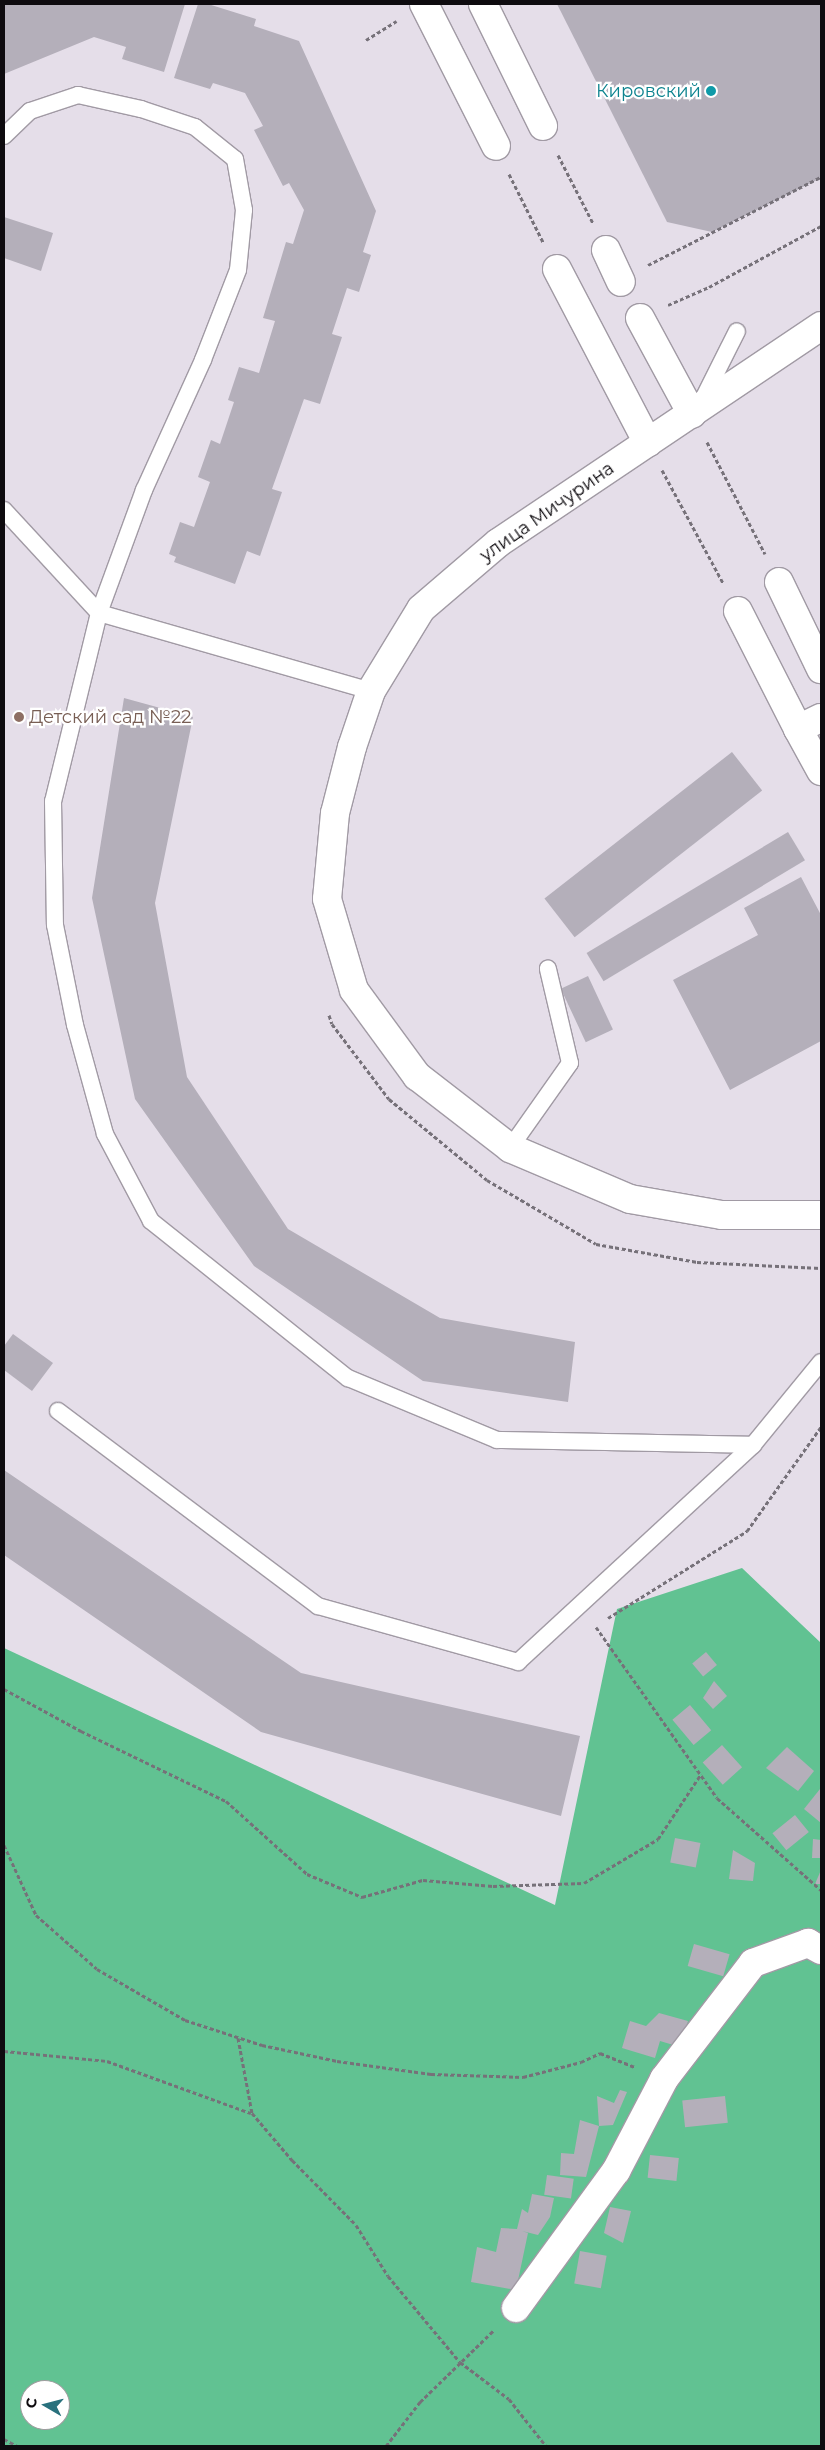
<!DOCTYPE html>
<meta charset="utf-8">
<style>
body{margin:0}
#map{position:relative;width:825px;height:2450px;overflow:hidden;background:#e5dee9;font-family:Montserrat,sans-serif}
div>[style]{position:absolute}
.forest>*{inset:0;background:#61c292}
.building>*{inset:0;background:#b4afba;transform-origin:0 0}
.path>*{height:3px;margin-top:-1.5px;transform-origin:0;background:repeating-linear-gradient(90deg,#767179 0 4px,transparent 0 6.5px)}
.roads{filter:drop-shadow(1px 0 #a19aa4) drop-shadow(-1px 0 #a19aa4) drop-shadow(0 1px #a19aa4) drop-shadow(0 -1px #a19aa4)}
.lane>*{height:16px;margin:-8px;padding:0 8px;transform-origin:8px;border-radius:8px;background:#fff}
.street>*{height:28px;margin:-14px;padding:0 14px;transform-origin:14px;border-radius:14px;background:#fff}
.secondary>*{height:28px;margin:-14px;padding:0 14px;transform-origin:14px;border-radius:14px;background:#fff}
.dots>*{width:14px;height:14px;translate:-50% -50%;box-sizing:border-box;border:2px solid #fff;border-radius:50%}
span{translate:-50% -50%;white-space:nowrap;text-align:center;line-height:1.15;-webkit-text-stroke:4.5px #fff;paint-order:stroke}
.culture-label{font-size:18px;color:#0d838f}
.right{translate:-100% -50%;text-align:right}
.street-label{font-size:18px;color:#0e0b0f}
.education-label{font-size:18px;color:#785e54}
.left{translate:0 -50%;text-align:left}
.frame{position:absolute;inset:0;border:5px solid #0e0b0f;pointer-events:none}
.north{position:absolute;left:20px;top:2380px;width:50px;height:50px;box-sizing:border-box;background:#fff;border:1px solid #9f9d9f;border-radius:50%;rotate:278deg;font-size:14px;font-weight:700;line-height:20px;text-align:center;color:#0e0b0f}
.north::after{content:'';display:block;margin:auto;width:18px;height:22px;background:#29717d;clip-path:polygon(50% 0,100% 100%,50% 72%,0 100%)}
</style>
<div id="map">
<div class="forest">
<i style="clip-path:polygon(evenodd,742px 1568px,821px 1643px,821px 2446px,4px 2446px,4px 1648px,555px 1905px,617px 1609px,742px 1568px,30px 2390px,60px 2390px,60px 2420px,30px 2420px,30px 2390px)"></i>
</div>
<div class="building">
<i style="clip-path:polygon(4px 4px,185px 4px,164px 72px,122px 59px,126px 47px,94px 37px,4px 74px)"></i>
<i style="clip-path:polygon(198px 4px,208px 4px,256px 19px,254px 26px,299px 41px,376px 211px,363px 252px,371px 255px,359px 292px,347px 288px,332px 334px,342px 337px,320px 404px,304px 399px,272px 489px,282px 492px,260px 556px,247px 551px,235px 584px,174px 562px,176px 557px,169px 554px,180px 522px,194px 527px,210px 482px,198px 477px,211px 440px,220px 444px,234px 402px,228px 400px,239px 367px,259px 373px,275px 321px,263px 318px,286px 242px,293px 244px,304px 210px,289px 183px,283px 186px,254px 130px,263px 126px,245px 93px,213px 83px,210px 89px,174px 78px)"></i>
<i style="clip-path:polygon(557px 4px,821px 4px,821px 178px,712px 232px,667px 222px)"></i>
<i style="clip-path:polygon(4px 217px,53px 233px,41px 271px,4px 258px)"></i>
<i style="clip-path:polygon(124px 698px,193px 717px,155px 903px,187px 1077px,288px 1229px,440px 1318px,575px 1342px,568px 1402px,423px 1381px,254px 1266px,135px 1099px,92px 898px)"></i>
<i style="left:732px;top:752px;width:49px;height:238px;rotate:52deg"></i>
<i style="left:788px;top:832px;width:33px;height:235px;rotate:59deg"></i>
<i style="clip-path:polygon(801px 877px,821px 915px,821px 1041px,730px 1090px,673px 980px,758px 935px,744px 908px)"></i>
<i style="left:588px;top:976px;width:59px;height:30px;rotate:65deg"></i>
<i style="clip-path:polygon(13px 1334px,53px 1363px,32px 1391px,4px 1370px,4px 1346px)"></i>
<i style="clip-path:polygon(4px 1470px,301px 1673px,580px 1736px,561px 1816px,261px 1732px,4px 1555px)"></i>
<i style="left:706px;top:1652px;width:17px;height:18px;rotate:50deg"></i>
<i style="clip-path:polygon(714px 1681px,727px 1696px,713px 1709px,703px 1698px)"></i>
<i style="left:690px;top:1705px;width:33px;height:23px;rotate:50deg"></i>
<i style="left:722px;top:1745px;width:30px;height:26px;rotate:48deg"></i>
<i style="clip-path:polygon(787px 1747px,814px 1771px,798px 1791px,766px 1768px)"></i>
<i style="clip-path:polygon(820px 1789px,821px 1790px,821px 1823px,804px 1809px)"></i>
<i style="left:795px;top:1815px;width:22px;height:29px;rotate:51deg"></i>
<i style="left:675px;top:1838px;width:26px;height:25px;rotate:11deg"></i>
<i style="clip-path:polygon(813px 1839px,821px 1840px,821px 1858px,812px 1858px)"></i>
<i style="clip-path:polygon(733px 1850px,755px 1863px,753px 1881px,729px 1879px)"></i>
<i style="clip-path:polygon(821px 1870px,821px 1884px,815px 1884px)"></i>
<i style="left:694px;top:1944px;width:37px;height:23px;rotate:16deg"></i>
<i style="clip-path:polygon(659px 2013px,688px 2021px,680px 2047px,660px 2041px,655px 2058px,622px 2048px,630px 2021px,646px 2026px)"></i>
<i style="clip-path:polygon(620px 2090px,627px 2092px,613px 2125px,599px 2126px,597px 2096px,614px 2103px)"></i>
<i style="left:725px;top:2096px;width:27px;height:43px;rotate:84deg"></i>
<i style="clip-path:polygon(580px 2120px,599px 2126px,586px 2177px,560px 2175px,561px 2153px,574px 2154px)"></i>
<i style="left:650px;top:2155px;width:29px;height:23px;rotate:6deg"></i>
<i style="left:547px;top:2175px;width:27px;height:20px;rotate:8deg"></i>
<i style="clip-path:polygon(532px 2194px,554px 2198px,550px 2217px,538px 2235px,522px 2231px,528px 2233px,516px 2290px,471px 2282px,477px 2247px,496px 2252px,501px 2228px,517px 2229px,522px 2209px,528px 2213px)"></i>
<i style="clip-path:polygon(610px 2207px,631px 2211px,623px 2243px,604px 2233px)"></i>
<i style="left:580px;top:2251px;width:27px;height:33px;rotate:10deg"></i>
</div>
<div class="path">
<i style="left:366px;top:40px;width:36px;rotate:-32deg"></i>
<i style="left:558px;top:155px;width:76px;rotate:62.8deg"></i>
<i style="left:509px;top:174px;width:76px;rotate:63.4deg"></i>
<i style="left:648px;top:265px;width:194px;rotate:-27deg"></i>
<i style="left:668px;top:305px;width:45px;rotate:-23.7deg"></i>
<i style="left:709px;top:287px;width:128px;rotate:-28.6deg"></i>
<i style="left:707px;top:442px;width:126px;rotate:62.6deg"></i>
<i style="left:662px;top:470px;width:128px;rotate:61.6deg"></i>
<i style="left:329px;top:1015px;width:9px;rotate:72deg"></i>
<i style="left:332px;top:1024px;width:94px;rotate:52.8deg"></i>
<i style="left:389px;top:1099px;width:127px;rotate:39.6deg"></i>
<i style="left:487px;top:1180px;width:126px;rotate:30.4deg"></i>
<i style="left:596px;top:1244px;width:103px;rotate:10.1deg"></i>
<i style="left:697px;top:1262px;width:124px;rotate:2.8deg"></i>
<i style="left:608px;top:1618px;width:164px;rotate:-32deg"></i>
<i style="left:747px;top:1531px;width:128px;rotate:-54.6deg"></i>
<i style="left:596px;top:1627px;width:209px;rotate:54.7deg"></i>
<i style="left:717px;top:1798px;width:139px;rotate:41.5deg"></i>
<i style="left:4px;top:1689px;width:88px;rotate:28.6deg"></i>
<i style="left:81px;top:1731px;width:161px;rotate:25.8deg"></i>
<i style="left:226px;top:1801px;width:109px;rotate:42deg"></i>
<i style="left:307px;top:1874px;width:60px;rotate:22.7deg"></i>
<i style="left:362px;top:1897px;width:63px;rotate:-15.6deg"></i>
<i style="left:423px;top:1880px;width:70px;rotate:4.9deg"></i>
<i style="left:493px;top:1886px;width:91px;rotate:-1.9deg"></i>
<i style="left:584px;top:1883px;width:86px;rotate:-30.7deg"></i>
<i style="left:658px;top:1839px;width:78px;rotate:-56.5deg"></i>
<i style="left:4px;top:1845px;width:77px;rotate:65.4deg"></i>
<i style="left:36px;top:1915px;width:81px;rotate:41.5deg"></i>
<i style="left:97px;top:1969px;width:102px;rotate:30.1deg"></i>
<i style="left:185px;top:2020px;width:81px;rotate:18deg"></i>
<i style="left:262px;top:2045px;width:77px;rotate:12deg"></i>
<i style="left:337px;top:2061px;width:95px;rotate:7.9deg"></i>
<i style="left:431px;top:2074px;width:92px;rotate:1.9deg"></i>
<i style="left:523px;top:2077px;width:60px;rotate:-14.5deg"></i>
<i style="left:581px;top:2062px;width:21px;rotate:-25deg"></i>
<i style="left:600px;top:2053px;width:38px;rotate:22deg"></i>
<i style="left:238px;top:2038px;width:76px;rotate:79.4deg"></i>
<i style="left:252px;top:2113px;width:62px;rotate:49.6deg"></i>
<i style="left:292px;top:2160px;width:91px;rotate:45.4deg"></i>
<i style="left:356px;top:2225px;width:60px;rotate:57.9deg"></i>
<i style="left:388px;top:2276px;width:112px;rotate:50.1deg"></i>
<i style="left:460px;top:2362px;width:61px;rotate:37.1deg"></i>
<i style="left:509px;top:2399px;width:60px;rotate:51.8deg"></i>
<i style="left:4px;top:2051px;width:103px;rotate:5.5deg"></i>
<i style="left:107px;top:2061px;width:153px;rotate:19.9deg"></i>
<i style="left:4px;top:2439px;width:15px;rotate:28deg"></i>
<i style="left:386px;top:2446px;width:56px;rotate:-52.3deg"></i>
<i style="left:420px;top:2402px;width:103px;rotate:-44.2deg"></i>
</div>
<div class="roads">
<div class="lane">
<i style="left:4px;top:136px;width:36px;rotate:-44deg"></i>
<i style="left:30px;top:111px;width:51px;rotate:-18.4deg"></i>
<i style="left:78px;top:95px;width:65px;rotate:12.5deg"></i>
<i style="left:141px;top:109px;width:57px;rotate:18.4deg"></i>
<i style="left:195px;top:127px;width:51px;rotate:38.7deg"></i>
<i style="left:235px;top:159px;width:52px;rotate:80deg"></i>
<i style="left:244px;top:210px;width:60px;rotate:95.7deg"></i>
<i style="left:238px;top:270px;width:97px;rotate:111.3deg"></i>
<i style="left:203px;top:360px;width:143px;rotate:114.4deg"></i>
<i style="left:144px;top:490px;width:131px;rotate:110.1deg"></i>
<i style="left:99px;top:613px;width:194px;rotate:103.7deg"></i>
<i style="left:53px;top:801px;width:124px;rotate:89.1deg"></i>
<i style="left:55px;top:925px;width:102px;rotate:78.7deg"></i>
<i style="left:75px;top:1025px;width:113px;rotate:74.6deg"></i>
<i style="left:105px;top:1134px;width:98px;rotate:62.1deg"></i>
<i style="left:151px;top:1221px;width:252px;rotate:38.6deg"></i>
<i style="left:348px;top:1378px;width:161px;rotate:22.6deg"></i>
<i style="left:497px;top:1440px;width:256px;rotate:1.1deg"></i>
<i style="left:753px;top:1445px;width:107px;rotate:-50.7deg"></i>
<i style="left:701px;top:403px;width:80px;rotate:-63.4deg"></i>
<i style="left:4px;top:510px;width:140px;rotate:47.3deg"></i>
<i style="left:99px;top:613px;width:283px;rotate:16deg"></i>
<i style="left:510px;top:1148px;width:104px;rotate:-54.8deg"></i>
<i style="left:570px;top:1063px;width:97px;rotate:-103.2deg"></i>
<i style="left:58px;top:1411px;width:325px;rotate:36.9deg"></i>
<i style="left:318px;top:1606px;width:208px;rotate:15.6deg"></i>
<i style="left:518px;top:1662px;width:320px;rotate:-42.7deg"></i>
</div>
<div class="street">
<i style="left:424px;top:4px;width:159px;rotate:63.1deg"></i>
<i style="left:483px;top:4px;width:136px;rotate:63.8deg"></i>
<i style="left:606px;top:250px;width:35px;rotate:65deg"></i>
<i style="left:557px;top:269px;width:196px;rotate:62.4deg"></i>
<i style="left:640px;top:318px;width:109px;rotate:61.6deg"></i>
<i style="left:779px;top:582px;width:97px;rotate:64.2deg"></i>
<i style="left:738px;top:611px;width:132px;rotate:63deg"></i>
<i style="left:798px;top:729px;width:25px;rotate:-26deg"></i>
<i style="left:798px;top:729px;width:48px;rotate:61.3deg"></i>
<i style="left:516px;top:2308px;width:170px;rotate:-53.9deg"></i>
<i style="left:616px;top:2171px;width:104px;rotate:-62.4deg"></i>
<i style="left:664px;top:2079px;width:146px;rotate:-52.5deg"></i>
<i style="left:753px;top:1963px;width:59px;rotate:-20deg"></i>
<i style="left:808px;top:1943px;width:15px;rotate:28deg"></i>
</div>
<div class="secondary">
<i style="left:821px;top:326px;width:389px;rotate:146.1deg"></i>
<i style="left:498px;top:543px;width:101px;rotate:139.4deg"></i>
<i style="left:421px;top:609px;width:96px;rotate:121.4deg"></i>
<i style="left:371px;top:691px;width:59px;rotate:108.7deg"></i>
<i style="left:352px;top:747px;width:68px;rotate:104.4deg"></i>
<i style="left:335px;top:813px;width:86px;rotate:95.3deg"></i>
<i style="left:327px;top:899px;width:95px;rotate:73.5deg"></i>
<i style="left:354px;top:990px;width:107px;rotate:53.8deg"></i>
<i style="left:417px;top:1076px;width:118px;rotate:37.7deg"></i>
<i style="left:510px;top:1148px;width:130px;rotate:23deg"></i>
<i style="left:630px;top:1199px;width:93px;rotate:9.9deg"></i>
<i style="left:722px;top:1215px;width:99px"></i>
</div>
</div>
<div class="dots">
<i style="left:711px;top:91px;background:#0f9aa8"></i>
<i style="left:19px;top:717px;background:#8d6e63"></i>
</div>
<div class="culture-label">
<span class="right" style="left:701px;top:91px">Кировский</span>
</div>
<div class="street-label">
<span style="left:547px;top:512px;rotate:-35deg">улица Мичурина</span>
</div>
<div class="education-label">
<span class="left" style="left:29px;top:717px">Детский сад №22</span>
</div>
<div class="frame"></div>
<div class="north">С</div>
</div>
